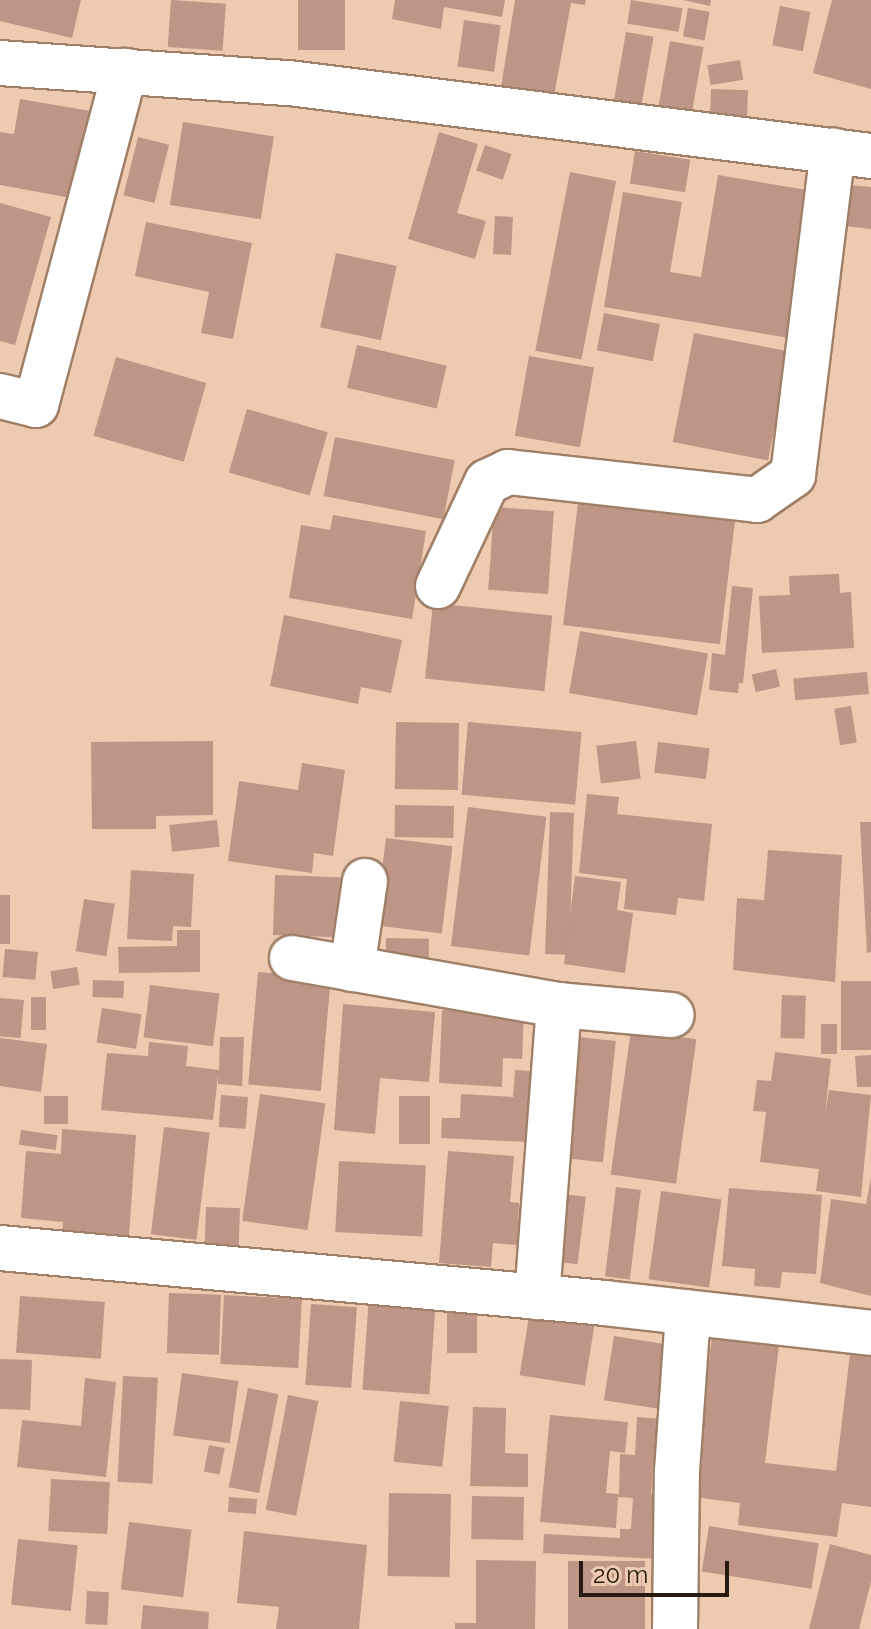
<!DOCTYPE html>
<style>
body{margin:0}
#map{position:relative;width:871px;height:1629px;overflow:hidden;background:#edcab0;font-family:Raleway,sans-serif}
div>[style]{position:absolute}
.building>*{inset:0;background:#be9587;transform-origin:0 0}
.roads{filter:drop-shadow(2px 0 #a07f67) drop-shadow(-2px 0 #a07f67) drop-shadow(0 2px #a07f67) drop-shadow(0 -2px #a07f67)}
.minor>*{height:44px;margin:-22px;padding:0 22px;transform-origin:22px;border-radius:22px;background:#fff}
span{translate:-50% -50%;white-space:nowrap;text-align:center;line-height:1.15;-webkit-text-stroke:6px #edcab0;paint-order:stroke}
.scale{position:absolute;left:579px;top:1561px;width:150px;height:36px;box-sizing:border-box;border:4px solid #271b11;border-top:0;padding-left:10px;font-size:24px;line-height:28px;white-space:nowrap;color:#271b11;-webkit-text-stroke:6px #edcab0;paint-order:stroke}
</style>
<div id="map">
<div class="building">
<i style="clip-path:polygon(0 0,81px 0,72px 38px,0 21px)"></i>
<i style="left:171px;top:0;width:55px;height:47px;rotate:4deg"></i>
<i style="left:298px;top:0;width:47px;height:50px"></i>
<i style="clip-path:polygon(395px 0,505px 0,502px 17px,444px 7px,441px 29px,392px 19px)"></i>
<i style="clip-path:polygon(515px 0,586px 0,585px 5px,571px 3px,554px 96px,501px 87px)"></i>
<i style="left:631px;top:0;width:52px;height:24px;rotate:9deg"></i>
<i style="clip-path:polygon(683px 0,711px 0,710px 6px)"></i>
<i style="clip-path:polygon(832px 0,871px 0,871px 89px,813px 73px)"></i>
<i style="left:780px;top:6px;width:31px;height:40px;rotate:11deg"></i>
<i style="left:688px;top:8px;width:22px;height:29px;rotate:10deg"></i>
<i style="left:464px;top:20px;width:37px;height:47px;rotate:8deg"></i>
<i style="left:626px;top:32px;width:28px;height:69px;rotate:10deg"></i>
<i style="left:670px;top:41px;width:34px;height:75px;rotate:10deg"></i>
<i style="left:740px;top:60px;width:20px;height:33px;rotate:81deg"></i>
<i style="left:711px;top:89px;width:37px;height:31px;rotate:2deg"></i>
<i style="clip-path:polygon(20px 99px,108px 114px,93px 202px,0 185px,0 132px,14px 134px)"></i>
<i style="left:183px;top:122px;width:92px;height:84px;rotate:9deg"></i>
<i style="clip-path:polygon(439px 132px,478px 144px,457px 213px,486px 221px,475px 259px,408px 239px)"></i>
<i style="left:138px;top:137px;width:32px;height:60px;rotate:14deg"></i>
<i style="left:485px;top:145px;width:28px;height:27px;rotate:19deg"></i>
<i style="left:635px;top:151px;width:56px;height:33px;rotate:9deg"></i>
<i style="left:570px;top:172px;width:47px;height:182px;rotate:11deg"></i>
<i style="clip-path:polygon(718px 175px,813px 191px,789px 338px,604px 307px,623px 192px,682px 202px,670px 272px,701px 277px)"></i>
<i style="clip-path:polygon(850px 185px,871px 187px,871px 229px,845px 226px)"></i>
<i style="clip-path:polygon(0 203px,51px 217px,15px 345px,0 341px)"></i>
<i style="left:495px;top:216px;width:18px;height:38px;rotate:3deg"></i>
<i style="clip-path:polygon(146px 222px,252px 243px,233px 339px,201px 333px,209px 292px,135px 276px)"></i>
<i style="left:336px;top:253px;width:62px;height:76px;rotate:12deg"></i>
<i style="left:604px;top:313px;width:57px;height:38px;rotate:11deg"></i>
<i style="left:694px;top:333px;width:97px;height:111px;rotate:11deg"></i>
<i style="left:357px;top:345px;width:92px;height:44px;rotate:13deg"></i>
<i style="left:529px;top:356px;width:66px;height:81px;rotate:10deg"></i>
<i style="left:116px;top:357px;width:94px;height:82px;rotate:16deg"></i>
<i style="left:247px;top:409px;width:84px;height:66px;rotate:16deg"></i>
<i style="left:335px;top:437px;width:122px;height:60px;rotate:11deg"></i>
<i style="left:579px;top:495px;width:158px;height:131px;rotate:7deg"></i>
<i style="left:494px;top:507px;width:60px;height:83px;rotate:4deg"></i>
<i style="clip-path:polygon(333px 515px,426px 531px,412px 619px,289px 598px,301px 525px,330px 530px)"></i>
<i style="clip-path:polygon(839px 574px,840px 593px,851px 592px,854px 648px,762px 653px,759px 596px,790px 595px,789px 576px)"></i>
<i style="clip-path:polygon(732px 586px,753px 588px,743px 683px,739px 683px,738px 693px,709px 690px,712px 653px,725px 655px)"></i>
<i style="left:433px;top:603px;width:120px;height:76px;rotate:6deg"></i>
<i style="clip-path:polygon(284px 615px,402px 640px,391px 693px,361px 687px,358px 704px,270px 686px)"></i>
<i style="left:580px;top:631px;width:130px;height:63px;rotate:10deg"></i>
<i style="left:776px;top:669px;width:18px;height:25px;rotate:77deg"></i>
<i style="left:867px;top:672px;width:22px;height:74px;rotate:85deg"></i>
<i style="left:851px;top:706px;width:37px;height:17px;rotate:81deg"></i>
<i style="left:396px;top:722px;width:63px;height:67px;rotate:1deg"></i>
<i style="left:468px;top:722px;width:114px;height:73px;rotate:5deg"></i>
<i style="clip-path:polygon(213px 741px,213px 815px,156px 816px,156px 829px,92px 829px,91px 742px)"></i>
<i style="left:636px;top:741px;width:38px;height:40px;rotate:83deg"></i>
<i style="left:658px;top:742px;width:52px;height:31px;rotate:7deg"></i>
<i style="clip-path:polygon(302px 763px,345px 770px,333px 856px,314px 853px,312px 873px,228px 861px,239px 781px,298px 790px)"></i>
<i style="clip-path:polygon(587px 794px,619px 797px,617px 814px,712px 824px,704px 901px,678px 898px,676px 915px,624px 909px,627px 879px,579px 873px)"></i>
<i style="left:395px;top:805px;width:59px;height:32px;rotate:1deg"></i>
<i style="left:468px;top:807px;width:79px;height:140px;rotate:7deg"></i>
<i style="left:550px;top:812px;width:24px;height:142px;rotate:2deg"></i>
<i style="left:217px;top:820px;width:27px;height:48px;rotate:84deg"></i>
<i style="clip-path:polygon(860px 822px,871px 822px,871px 952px,867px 953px)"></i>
<i style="left:386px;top:838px;width:67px;height:88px;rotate:7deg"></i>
<i style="clip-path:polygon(768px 850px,842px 855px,835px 982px,733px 970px,737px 898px,764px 900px)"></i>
<i style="clip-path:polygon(131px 870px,194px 874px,191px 927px,173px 926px,172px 941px,127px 939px)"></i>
<i style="left:275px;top:875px;width:72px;height:60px;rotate:2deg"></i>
<i style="clip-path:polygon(575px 876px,621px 882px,617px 910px,633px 913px,625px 973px,564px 964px)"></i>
<i style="left:0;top:895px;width:10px;height:49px"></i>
<i style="left:84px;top:899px;width:31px;height:53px;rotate:9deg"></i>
<i style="clip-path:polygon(177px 930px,200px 930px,200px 972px,119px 973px,118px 947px,177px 946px)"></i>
<i style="left:386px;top:938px;width:43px;height:22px;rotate:1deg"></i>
<i style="left:5px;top:949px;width:33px;height:28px;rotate:5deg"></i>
<i style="left:77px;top:967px;width:18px;height:27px;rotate:81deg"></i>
<i style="left:258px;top:972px;width:73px;height:113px;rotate:5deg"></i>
<i style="left:93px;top:980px;width:31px;height:17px;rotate:2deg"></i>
<i style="left:841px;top:981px;width:30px;height:69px"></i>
<i style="left:150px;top:985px;width:70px;height:53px;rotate:7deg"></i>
<i style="left:782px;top:995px;width:24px;height:43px;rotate:2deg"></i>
<i style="left:31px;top:997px;width:15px;height:33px"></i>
<i style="left:0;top:998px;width:24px;height:38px;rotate:5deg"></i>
<i style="clip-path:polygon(343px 1004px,435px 1012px,429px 1082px,380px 1078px,375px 1134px,334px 1130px)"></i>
<i style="left:102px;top:1008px;width:40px;height:35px;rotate:9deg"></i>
<i style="clip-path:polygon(442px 1010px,524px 1014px,522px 1059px,503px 1058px,502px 1087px,439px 1083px)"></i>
<i style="left:821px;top:1024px;width:16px;height:30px"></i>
<i style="left:631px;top:1030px;width:66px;height:146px;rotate:8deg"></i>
<i style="left:569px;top:1036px;width:47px;height:122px;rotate:6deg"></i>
<i style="clip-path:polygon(220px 1037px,244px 1037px,242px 1086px,218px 1084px,218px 1075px,213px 1120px,101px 1110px,107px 1053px,148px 1056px,149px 1042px,188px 1046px,186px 1066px,219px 1070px)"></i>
<i style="clip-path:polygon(0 1038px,47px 1044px,41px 1092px,0 1086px)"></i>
<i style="clip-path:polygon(775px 1052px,831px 1059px,825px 1114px,829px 1090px,871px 1095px,861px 1197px,816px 1191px,819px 1169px,760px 1162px,766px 1112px,753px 1111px,757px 1080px,771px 1081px)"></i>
<i style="clip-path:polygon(871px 1055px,871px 1087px,857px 1087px,855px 1056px)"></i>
<i style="clip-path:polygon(515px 1070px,531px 1071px,528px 1142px,441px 1138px,442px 1118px,460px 1118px,461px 1094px,513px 1097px)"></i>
<i style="left:260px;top:1094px;width:66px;height:128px;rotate:8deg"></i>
<i style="left:221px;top:1095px;width:27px;height:32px;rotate:4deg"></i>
<i style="left:44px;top:1096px;width:24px;height:28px"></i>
<i style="left:399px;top:1096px;width:31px;height:48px"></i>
<i style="left:164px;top:1127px;width:46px;height:108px;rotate:7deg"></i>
<i style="clip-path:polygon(62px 1129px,136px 1135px,128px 1250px,62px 1245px,63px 1222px,21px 1218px,26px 1151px,61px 1154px)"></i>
<i style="left:21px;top:1130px;width:37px;height:15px;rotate:8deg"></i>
<i style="clip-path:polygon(448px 1151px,514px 1156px,510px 1202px,519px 1203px,517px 1245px,493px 1243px,491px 1267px,439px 1263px)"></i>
<i style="left:339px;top:1161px;width:87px;height:71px;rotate:3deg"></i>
<i style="clip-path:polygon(871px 1177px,871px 1296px,820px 1283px,831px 1199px,866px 1204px)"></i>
<i style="left:616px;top:1187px;width:25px;height:90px;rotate:7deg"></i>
<i style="clip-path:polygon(729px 1188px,822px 1195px,816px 1274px,782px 1272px,780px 1288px,754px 1286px,755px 1269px,722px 1266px)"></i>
<i style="left:661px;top:1191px;width:61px;height:89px;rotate:8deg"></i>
<i style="left:563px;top:1194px;width:23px;height:68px;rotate:7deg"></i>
<i style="left:206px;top:1207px;width:34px;height:41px;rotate:2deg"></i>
<i style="left:169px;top:1293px;width:52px;height:60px;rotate:2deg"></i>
<i style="left:224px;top:1295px;width:78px;height:69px;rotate:3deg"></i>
<i style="left:20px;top:1296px;width:85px;height:57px;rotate:4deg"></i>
<i style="left:369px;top:1296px;width:67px;height:94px;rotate:4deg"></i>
<i style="left:447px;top:1298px;width:30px;height:55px"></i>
<i style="left:311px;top:1304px;width:46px;height:81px;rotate:4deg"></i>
<i style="left:529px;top:1316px;width:66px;height:60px;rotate:9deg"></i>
<i style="left:614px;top:1336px;width:57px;height:65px;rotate:9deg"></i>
<i style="clip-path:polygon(712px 1337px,779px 1345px,765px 1463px,836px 1471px,851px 1346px,871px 1349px,871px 1507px,842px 1503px,837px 1537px,738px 1525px,740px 1503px,693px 1497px)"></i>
<i style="left:0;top:1359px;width:32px;height:50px;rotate:2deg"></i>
<i style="left:182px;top:1373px;width:57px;height:63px;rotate:8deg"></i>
<i style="left:123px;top:1376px;width:35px;height:106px;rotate:3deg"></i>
<i style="clip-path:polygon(85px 1378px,116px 1382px,106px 1477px,17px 1467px,22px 1420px,81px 1426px)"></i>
<i style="left:248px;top:1388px;width:31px;height:101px;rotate:11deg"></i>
<i style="left:288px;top:1395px;width:31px;height:117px;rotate:11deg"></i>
<i style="left:400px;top:1401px;width:49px;height:61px;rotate:6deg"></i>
<i style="clip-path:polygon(473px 1407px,506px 1408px,505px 1453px,528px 1454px,528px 1487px,470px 1486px)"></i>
<i style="clip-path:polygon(550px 1415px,628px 1422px,625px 1453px,610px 1451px,606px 1493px,619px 1494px,620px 1454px,635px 1455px,637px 1417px,664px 1419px,661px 1464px,653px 1463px,651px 1494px,662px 1496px,659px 1559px,543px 1553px,544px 1534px,620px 1538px,620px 1529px,631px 1529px,633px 1498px,618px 1497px,616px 1528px,540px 1522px)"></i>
<i style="left:209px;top:1445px;width:16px;height:27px;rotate:11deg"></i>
<i style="left:51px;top:1479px;width:59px;height:52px;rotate:3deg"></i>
<i style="left:389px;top:1493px;width:62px;height:83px;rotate:1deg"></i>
<i style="left:472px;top:1496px;width:52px;height:43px;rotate:1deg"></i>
<i style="left:229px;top:1497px;width:28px;height:15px;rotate:4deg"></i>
<i style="left:129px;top:1522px;width:63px;height:68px;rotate:7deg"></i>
<i style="left:709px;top:1526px;width:111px;height:46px;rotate:9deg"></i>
<i style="clip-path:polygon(244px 1531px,367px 1545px,359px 1629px,276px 1629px,279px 1607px,237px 1603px)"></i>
<i style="left:18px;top:1539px;width:60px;height:66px;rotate:6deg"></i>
<i style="clip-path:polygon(830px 1544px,871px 1555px,871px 1582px,859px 1629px,809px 1629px)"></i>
<i style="clip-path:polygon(476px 1560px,536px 1561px,535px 1629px,455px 1629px,455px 1623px,476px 1623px)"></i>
<i style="left:568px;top:1561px;width:77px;height:68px"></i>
<i style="left:87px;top:1591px;width:22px;height:33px;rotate:3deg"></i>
<i style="clip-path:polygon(143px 1605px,209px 1612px,208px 1629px,141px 1629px)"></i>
</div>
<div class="roads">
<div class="minor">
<i style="left:0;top:63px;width:290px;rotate:4deg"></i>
<i style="left:289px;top:83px;width:587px;rotate:7.15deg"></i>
<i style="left:0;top:396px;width:37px;rotate:14deg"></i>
<i style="left:36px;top:405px;width:346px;rotate:-75.1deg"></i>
<i style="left:438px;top:586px;width:115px;rotate:-64.8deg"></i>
<i style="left:487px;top:482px;width:23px;rotate:-25deg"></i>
<i style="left:508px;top:472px;width:251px;rotate:6.4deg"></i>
<i style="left:757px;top:500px;width:44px;rotate:-34.8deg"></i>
<i style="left:793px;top:475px;width:327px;rotate:-83deg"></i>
<i style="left:292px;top:958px;width:271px;rotate:10deg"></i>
<i style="left:559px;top:1005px;width:293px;rotate:94.3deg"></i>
<i style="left:352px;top:969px;width:89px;rotate:-81.6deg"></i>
<i style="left:559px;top:1005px;width:113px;rotate:5.1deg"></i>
<i style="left:0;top:1248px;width:607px;rotate:5.19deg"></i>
<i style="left:605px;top:1303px;width:268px;rotate:6.4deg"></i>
<i style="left:675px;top:1629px;width:158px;rotate:-89.3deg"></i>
<i style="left:677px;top:1471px;width:159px;rotate:-86deg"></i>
</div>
</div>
<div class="scale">20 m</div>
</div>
